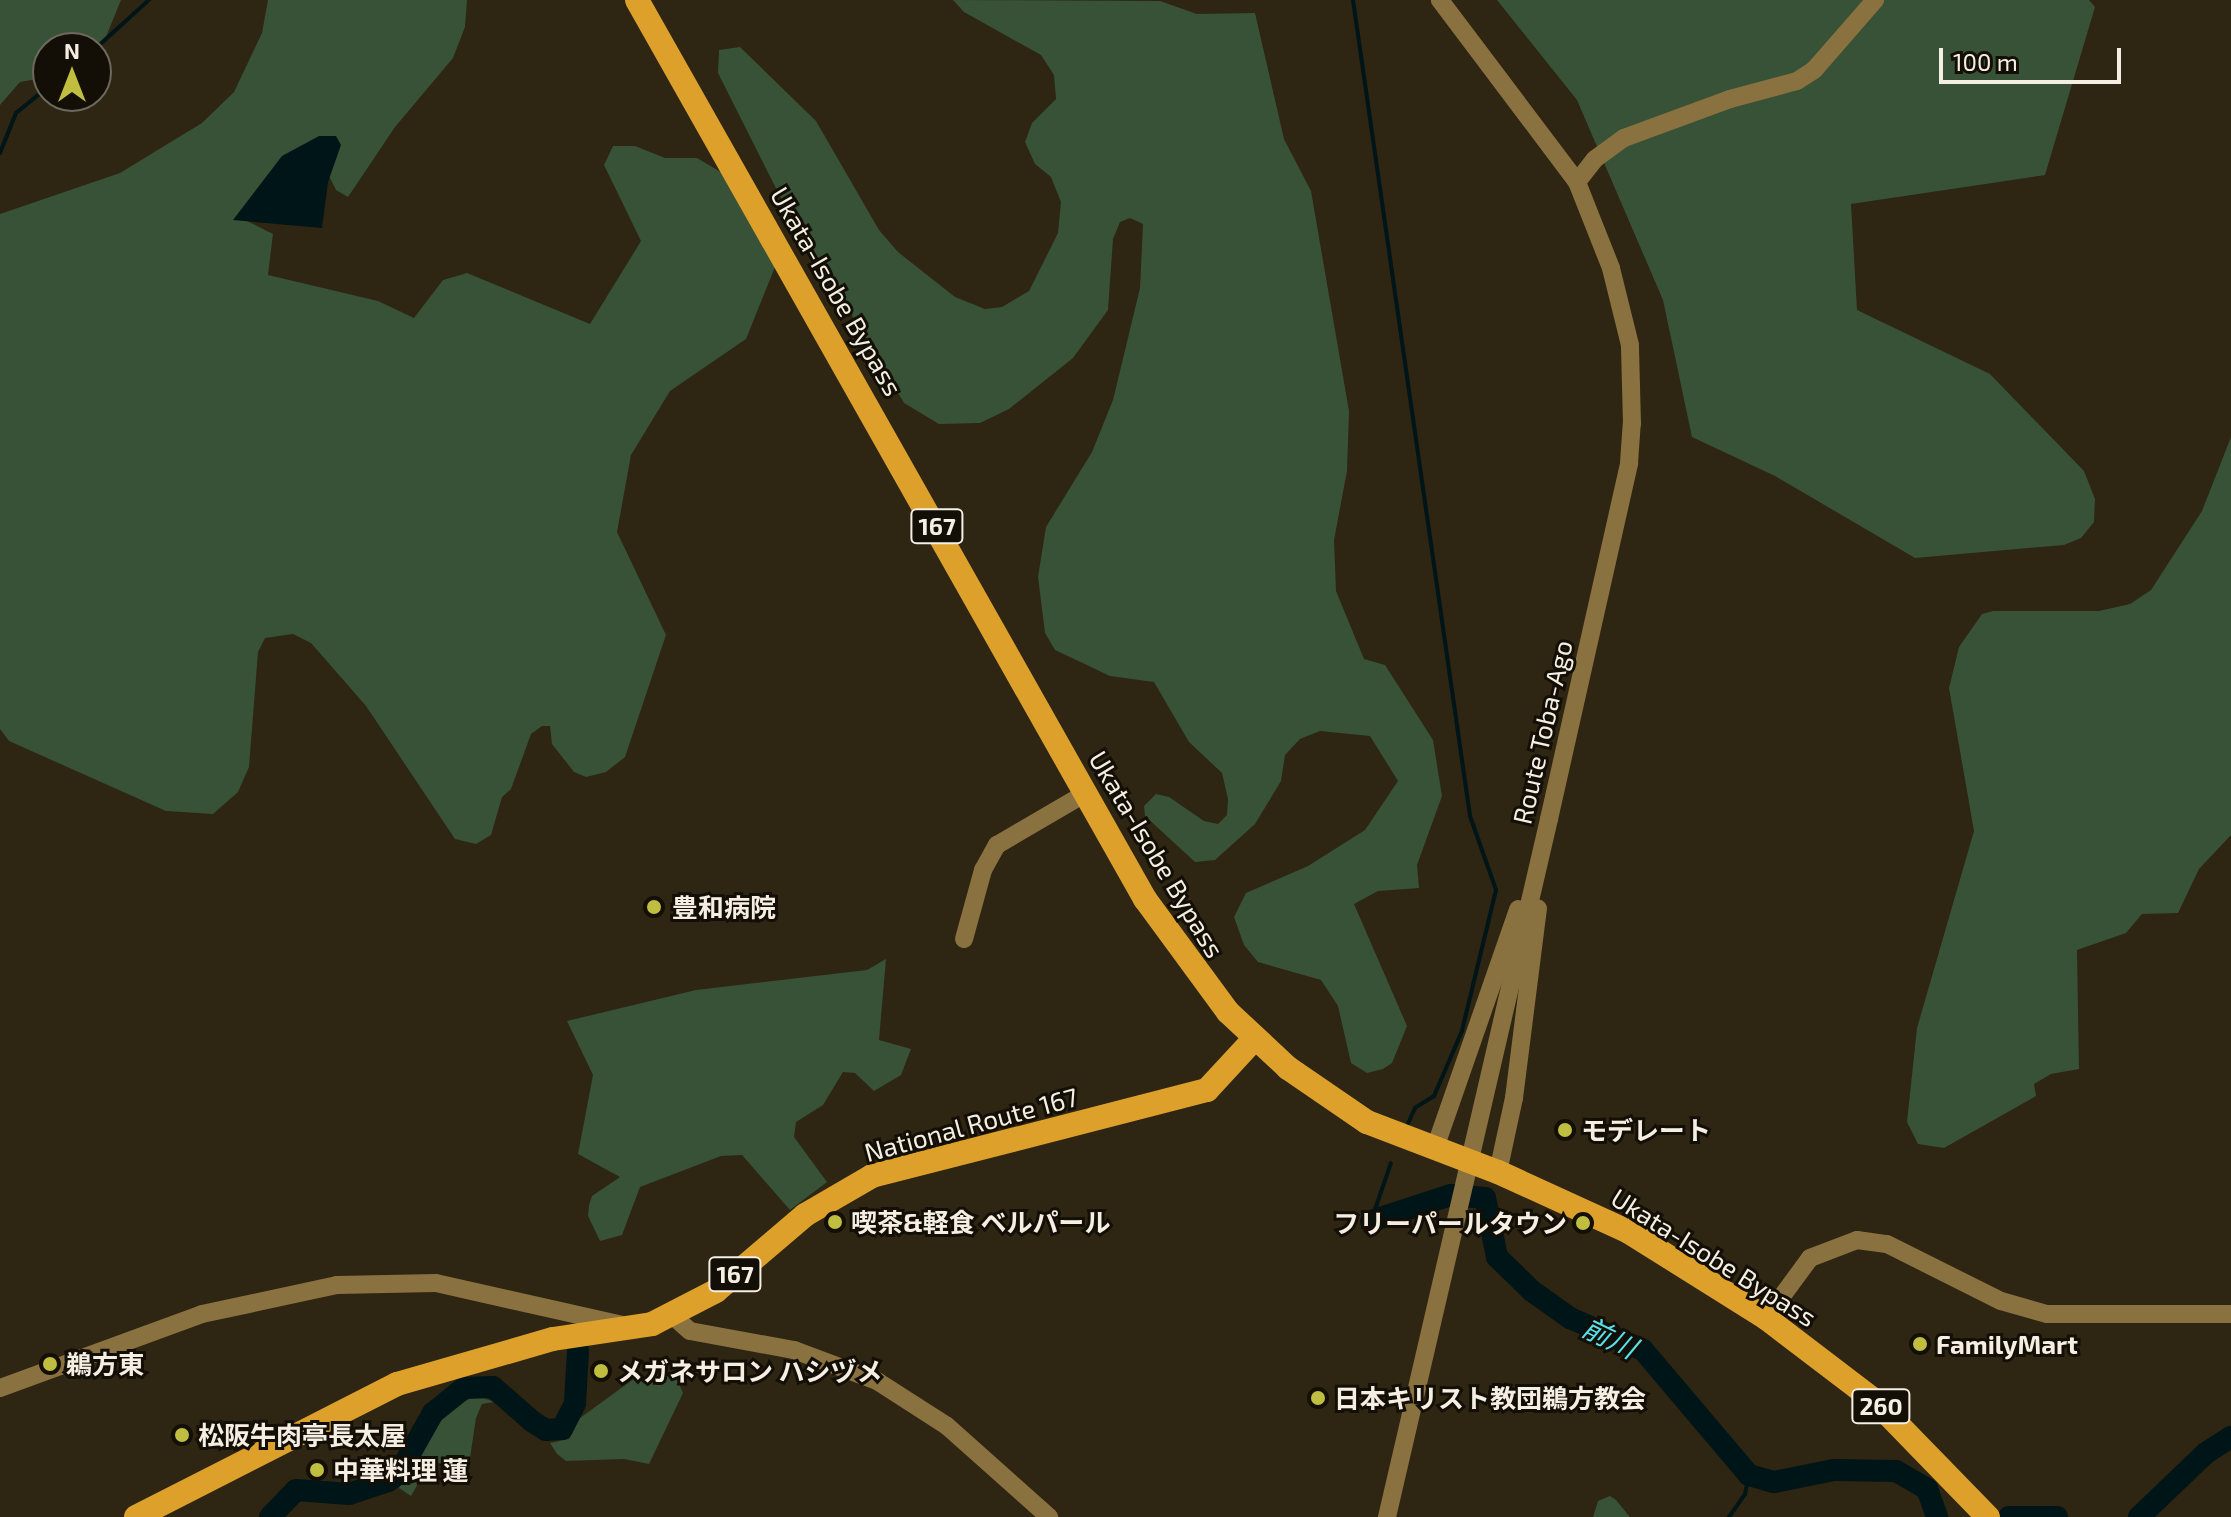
<!DOCTYPE html>
<meta charset="utf-8">
<style>
body{margin:0}
#map{position:relative;width:2231px;height:1517px;overflow:hidden;background:#2e2513;font-family:"Exo 2","Noto Sans JP",sans-serif}
div>[style]{position:absolute}
.green>*{inset:0;background:#375236}
.water>*{inset:0;background:#001517}
.stream>*{height:4px;margin:-2px;padding:0 2px;transform-origin:2px;border-radius:2px;background:#001517}
.river>*{height:22px;margin:-11px;padding:0 11px;transform-origin:11px;border-radius:11px;background:#001517}
.secondary>*{height:18px;margin:-9px;padding:0 9px;transform-origin:9px;border-radius:9px;background:#8a7140}
.highway>*{height:24px;margin:-12px;padding:0 12px;transform-origin:12px;border-radius:12px;background:#dda12b}
.dots>*{width:22px;height:22px;translate:-50% -50%;box-sizing:border-box;border:4px solid #130f07;border-radius:50%}
span{translate:-50% -50%;white-space:nowrap;text-align:center;line-height:1.15;-webkit-text-stroke:6px #130f07;paint-order:stroke}
.shield-label span{padding:2px 6px;background:#130f07;border:2px solid;border-radius:6px;-webkit-text-stroke-width:0}
.shield-label{font-size:24px;color:#f5efe3;font-weight:700}
.street-label{font-size:26px;color:#f5efe3}
.poi-label{font-size:26px;color:#f5efe3;font-weight:700}
.left{translate:0 -50%;text-align:left}
.right{translate:-100% -50%;text-align:right}
.water-label{font-size:28px;color:#57e0e9;font-style:italic}
.north{position:absolute;left:32px;top:32px;width:80px;height:80px;box-sizing:border-box;background:#130f07;border:2px solid #6d695f;border-radius:50%;rotate:0deg;font-size:22px;font-weight:700;line-height:32px;text-align:center;color:#f5efe3}
.north::after{content:'';display:block;margin:auto;width:28px;height:36px;background:#c0be40;clip-path:polygon(50% 0,100% 100%,50% 72%,0 100%)}
.scale{position:absolute;left:1939px;top:48px;width:182px;height:36px;box-sizing:border-box;border:4px solid #f5efe3;border-top:0;padding-left:10px;font-size:24px;line-height:28px;white-space:nowrap;color:#f5efe3;-webkit-text-stroke:6px #130f07;paint-order:stroke}
</style>
<div id="map">
<div class="green">
<i style="clip-path:polygon(0 0,121px 0,101px 49px,48px 48px,48px 77px,20px 82px,0 105px)"></i>
<i style="clip-path:polygon(268px 0,467px 0,465px 27px,453px 58px,395px 127px,348px 197px,336px 190px,326px 170px,243px 219px,273px 234px,268px 275px,378px 301px,414px 318px,443px 280px,467px 273px,590px 324px,641px 241px,604px 165px,613px 146px,635px 146px,665px 158px,697px 158px,729px 177px,775px 267px,746px 339px,670px 391px,631px 455px,617px 532px,666px 635px,625px 757px,606px 772px,586px 777px,574px 772px,552px 744px,550px 726px,542px 726px,531px 734px,511px 789px,502px 797px,491px 835px,476px 844px,455px 839px,366px 706px,311px 643px,293px 634px,265px 638px,258px 652px,249px 767px,238px 792px,213px 814px,166px 811px,9px 741px,0 729px,0 214px,120px 173px,202px 123px,234px 92px,262px 33px)"></i>
<i style="clip-path:polygon(953px 0,1160px 1px,1197px 14px,1255px 13px,1284px 139px,1311px 191px,1349px 411px,1347px 471px,1334px 540px,1336px 591px,1364px 659px,1385px 665px,1433px 740px,1442px 796px,1417px 865px,1419px 888px,1378px 891px,1354px 904px,1407px 1026px,1392px 1063px,1383px 1069px,1367px 1073px,1351px 1063px,1338px 1006px,1321px 980px,1258px 962px,1244px 945px,1234px 917px,1246px 893px,1308px 866px,1365px 830px,1398px 781px,1370px 736px,1320px 731px,1300px 739px,1285px 755px,1281px 781px,1255px 824px,1215px 860px,1195px 862px,1145px 816px,1144px 806px,1156px 794px,1169px 797px,1204px 821px,1218px 824px,1227px 815px,1228px 799px,1222px 773px,1189px 742px,1154px 682px,1110px 676px,1055px 650px,1045px 633px,1038px 577px,1046px 527px,1092px 452px,1113px 400px,1140px 288px,1143px 224px,1130px 218px,1120px 222px,1113px 239px,1108px 310px,1073px 358px,1009px 409px,980px 423px,939px 424px,904px 403px,834px 285px,817px 270px,718px 73px,719px 50px,740px 47px,816px 121px,879px 230px,898px 252px,955px 297px,985px 309px,1002px 307px,1029px 291px,1058px 233px,1061px 202px,1051px 177px,1035px 164px,1025px 142px,1032px 123px,1056px 99px,1054px 75px,1041px 55px,964px 12px)"></i>
<i style="clip-path:polygon(1497px 0,2089px 0,2095px 7px,2045px 175px,1851px 204px,1857px 310px,1990px 374px,2084px 471px,2095px 499px,2094px 522px,2081px 538px,2064px 545px,1915px 558px,1775px 476px,1692px 437px,1663px 300px,1577px 100px)"></i>
<i style="clip-path:polygon(2231px 437px,2231px 835px,2199px 869px,2178px 913px,2142px 914px,2126px 933px,2077px 950px,2079px 1069px,2051px 1074px,2034px 1084px,2036px 1096px,1944px 1148px,1918px 1144px,1907px 1122px,1917px 1028px,1974px 831px,1949px 688px,1959px 647px,1982px 614px,1993px 611px,2099px 611px,2130px 604px,2151px 590px,2202px 511px)"></i>
<i style="clip-path:polygon(886px 959px,879px 1040px,911px 1049px,901px 1075px,874px 1091px,855px 1073px,843px 1072px,823px 1105px,796px 1122px,794px 1137px,827px 1182px,790px 1210px,742px 1155px,721px 1156px,640px 1187px,622px 1235px,600px 1241px,588px 1216px,589px 1205px,592px 1196px,620px 1177px,578px 1154px,593px 1075px,567px 1021px,696px 990px,867px 970px)"></i>
<i style="clip-path:polygon(658px 1375px,676px 1377px,683px 1393px,649px 1464px,624px 1459px,566px 1461px,557px 1454px,550px 1443px,569px 1439px,580px 1418px,635px 1378px)"></i>
<i style="clip-path:polygon(476px 1395px,494px 1402px,482px 1404px,476px 1418px,470px 1458px,455px 1467px,431px 1461px,411px 1496px,399px 1488px,442px 1414px)"></i>
<i style="clip-path:polygon(1610px 1496px,1616px 1500px,1630px 1517px,1593px 1517px,1598px 1501px)"></i>
</div>
<div class="water">
<i style="clip-path:polygon(319px 136px,336px 136px,341px 145px,328px 182px,322px 228px,233px 220px,282px 156px)"></i>
</div>
<div class="stream">
<i style="left:1353px;top:0;width:824px;rotate:81.84deg"></i>
<i style="left:1470px;top:816px;width:78px;rotate:70.6deg"></i>
<i style="left:1496px;top:890px;width:145px;rotate:103.6deg"></i>
<i style="left:1462px;top:1031px;width:71px;rotate:113.3deg"></i>
<i style="left:1434px;top:1096px;width:22px;rotate:148deg"></i>
<i style="left:1415px;top:1108px;width:17px;rotate:114deg"></i>
<i style="left:96px;top:48px;width:72px;rotate:-42.2deg"></i>
<i style="left:0;top:153px;width:43px;rotate:-68.2deg"></i>
<i style="left:16px;top:113px;width:41px;rotate:-39.1deg"></i>
<i style="left:1371px;top:1221px;width:61px;rotate:-71deg"></i>
<i style="left:1729px;top:1517px;width:28px;rotate:-55deg"></i>
<i style="left:1745px;top:1494px;width:19px;rotate:-78deg"></i>
</div>
<div class="river">
<i style="left:1371px;top:1221px;width:84px;rotate:-18deg"></i>
<i style="left:1451px;top:1195px;width:34px;rotate:5deg"></i>
<i style="left:1485px;top:1198px;width:60px;rotate:78.5deg"></i>
<i style="left:1497px;top:1257px;width:49px;rotate:44.2deg"></i>
<i style="left:1532px;top:1291px;width:47px;rotate:35.4deg"></i>
<i style="left:1570px;top:1318px;width:80px;rotate:23.7deg"></i>
<i style="left:1643px;top:1350px;width:164px;rotate:49.7deg"></i>
<i style="left:1749px;top:1475px;width:26px;rotate:16deg"></i>
<i style="left:1774px;top:1482px;width:61px;rotate:-11.3deg"></i>
<i style="left:1834px;top:1470px;width:62px;rotate:0.9deg"></i>
<i style="left:1896px;top:1471px;width:36px;rotate:30deg"></i>
<i style="left:1927px;top:1489px;width:30px;rotate:70deg"></i>
<i style="left:270px;top:1517px;width:37px;rotate:-46deg"></i>
<i style="left:296px;top:1490px;width:53px;rotate:4.3deg"></i>
<i style="left:349px;top:1494px;width:41px;rotate:-18.4deg"></i>
<i style="left:388px;top:1481px;width:14px;rotate:-36deg"></i>
<i style="left:399px;top:1473px;width:69px;rotate:-60.5deg"></i>
<i style="left:433px;top:1413px;width:40px;rotate:-39deg"></i>
<i style="left:464px;top:1388px;width:29px;rotate:-2deg"></i>
<i style="left:493px;top:1387px;width:53px;rotate:41.2deg"></i>
<i style="left:533px;top:1422px;width:15px;rotate:32deg"></i>
<i style="left:546px;top:1430px;width:16px;rotate:-4deg"></i>
<i style="left:562px;top:1429px;width:29px;rotate:-63deg"></i>
<i style="left:575px;top:1403px;width:52px;rotate:-86.7deg"></i>
<i style="left:2009px;top:1517px;width:48px"></i>
<i style="left:2139px;top:1517px;width:93px;rotate:-43.7deg"></i>
<i style="left:2206px;top:1453px;width:30px;rotate:-33deg"></i>
</div>
<div class="secondary">
<i style="left:1577px;top:182px;width:29px;rotate:-52deg"></i>
<i style="left:1595px;top:159px;width:36px;rotate:-36deg"></i>
<i style="left:1624px;top:138px;width:113px;rotate:-20.2deg"></i>
<i style="left:1730px;top:99px;width:69px;rotate:-15deg"></i>
<i style="left:1797px;top:81px;width:20px;rotate:-33deg"></i>
<i style="left:1814px;top:70px;width:93px;rotate:-48.9deg"></i>
<i style="left:964px;top:939px;width:72px;rotate:-74.6deg"></i>
<i style="left:983px;top:870px;width:29px;rotate:-61deg"></i>
<i style="left:997px;top:845px;width:103px;rotate:-30.3deg"></i>
<i style="left:1435px;top:1148px;width:253px;rotate:-70.8deg"></i>
<i style="left:1498px;top:1172px;width:76px;rotate:-77.8deg"></i>
<i style="left:1514px;top:1098px;width:191px;rotate:-82.8deg"></i>
<i style="left:672px;top:1315px;width:24px;rotate:42deg"></i>
<i style="left:690px;top:1331px;width:106px;rotate:10.4deg"></i>
<i style="left:794px;top:1350px;width:89px;rotate:20.5deg"></i>
<i style="left:877px;top:1381px;width:83px;rotate:32.7deg"></i>
<i style="left:947px;top:1426px;width:137px;rotate:41.7deg"></i>
<i style="left:1766px;top:1318px;width:74px;rotate:-53.7deg"></i>
<i style="left:1810px;top:1258px;width:50px;rotate:-21deg"></i>
<i style="left:1857px;top:1240px;width:30px;rotate:8deg"></i>
<i style="left:1887px;top:1244px;width:127px;rotate:26.6deg"></i>
<i style="left:2001px;top:1301px;width:48px;rotate:15.8deg"></i>
<i style="left:2047px;top:1314px;width:184px"></i>
<i style="left:0;top:1388px;width:215px;rotate:-20.1deg"></i>
<i style="left:202px;top:1314px;width:138px;rotate:-12.1deg"></i>
<i style="left:337px;top:1285px;width:99px;rotate:-1.2deg"></i>
<i style="left:436px;top:1283px;width:196px;rotate:12.7deg"></i>
<i style="left:1387px;top:1517px;width:717px;rotate:-76.93deg"></i>
<i style="left:1549px;top:819px;width:365px;rotate:-77.3deg"></i>
<i style="left:1629px;top:463px;width:39px;rotate:-86deg"></i>
<i style="left:1632px;top:424px;width:79px;rotate:-91.5deg"></i>
<i style="left:1630px;top:345px;width:79px;rotate:-103.9deg"></i>
<i style="left:1611px;top:268px;width:92px;rotate:-111.6deg"></i>
<i style="left:1577px;top:182px;width:228px;rotate:-127deg"></i>
</div>
<div class="highway">
<i style="left:637px;top:0;width:1033px;rotate:60.53deg"></i>
<i style="left:1145px;top:899px;width:140px;rotate:53.7deg"></i>
<i style="left:1228px;top:1012px;width:82px;rotate:43deg"></i>
<i style="left:1288px;top:1068px;width:96px;rotate:34.4deg"></i>
<i style="left:1367px;top:1122px;width:140px;rotate:20.9deg"></i>
<i style="left:1498px;top:1172px;width:144px;rotate:24.6deg"></i>
<i style="left:1629px;top:1232px;width:162px;rotate:32.1deg"></i>
<i style="left:1766px;top:1318px;width:137px;rotate:37.3deg"></i>
<i style="left:1875px;top:1401px;width:162px;rotate:45.8deg"></i>
<i style="left:136px;top:1517px;width:293px;rotate:-27deg"></i>
<i style="left:397px;top:1384px;width:162px;rotate:-16.1deg"></i>
<i style="left:553px;top:1339px;width:100px;rotate:-8.6deg"></i>
<i style="left:652px;top:1324px;width:72px;rotate:-27.3deg"></i>
<i style="left:716px;top:1291px;width:117px;rotate:-40.5deg"></i>
<i style="left:805px;top:1215px;width:78px;rotate:-30.2deg"></i>
<i style="left:872px;top:1176px;width:346px;rotate:-14.4deg"></i>
<i style="left:1207px;top:1090px;width:69px;rotate:-47.3deg"></i>
</div>
<div class="dots">
<i style="left:654px;top:907px;background:#c0be40"></i>
<i style="left:1565px;top:1130px;background:#c0be40"></i>
<i style="left:835px;top:1222px;background:#c0be40"></i>
<i style="left:1583px;top:1223px;background:#c0be40"></i>
<i style="left:1920px;top:1344px;background:#c0be40"></i>
<i style="left:50px;top:1364px;background:#c0be40"></i>
<i style="left:601px;top:1371px;background:#c0be40"></i>
<i style="left:1318px;top:1398px;background:#c0be40"></i>
<i style="left:182px;top:1435px;background:#c0be40"></i>
<i style="left:317px;top:1470px;background:#c0be40"></i>
</div>
<div class="shield-label">
<span style="left:937px;top:526px">167</span>
<span style="left:735px;top:1274px">167</span>
<span style="left:1881px;top:1406px">260</span>
</div>
<div class="street-label">
<span style="left:837px;top:291px;rotate:60deg">Ukata-Isobe Bypass</span>
<span style="left:1542px;top:732px;rotate:-77deg">Route Toba-Ago</span>
<span style="left:1157px;top:854px;rotate:59deg">Ukata-Isobe Bypass</span>
<span style="left:971px;top:1124px;rotate:-15deg">National Route 167</span>
<span style="left:1714px;top:1257px;rotate:32deg">Ukata-Isobe Bypass</span>
</div>
<div class="poi-label">
<span class="left" style="left:672px;top:907px">豊和病院</span>
<span class="left" style="left:1581px;top:1130px">モデレート</span>
<span class="left" style="left:851px;top:1222px">喫茶&amp;軽食 ベルパール</span>
<span class="right" style="left:1567px;top:1223px">フリーパールタウン</span>
<span class="left" style="left:1936px;top:1344px">FamilyMart</span>
<span class="left" style="left:66px;top:1364px">鵜方東</span>
<span class="left" style="left:617px;top:1371px">メガネサロン ハシヅメ</span>
<span class="left" style="left:1334px;top:1398px">日本キリスト教団鵜方教会</span>
<span class="left" style="left:198px;top:1435px">松阪牛肉亭長太屋</span>
<span class="left" style="left:333px;top:1470px">中華料理 蓮</span>
</div>
<div class="water-label">
<span style="left:1610px;top:1337px;rotate:26deg">前川</span>
</div>
<div class="north">N</div>
<div class="scale">100 m</div>
</div>
